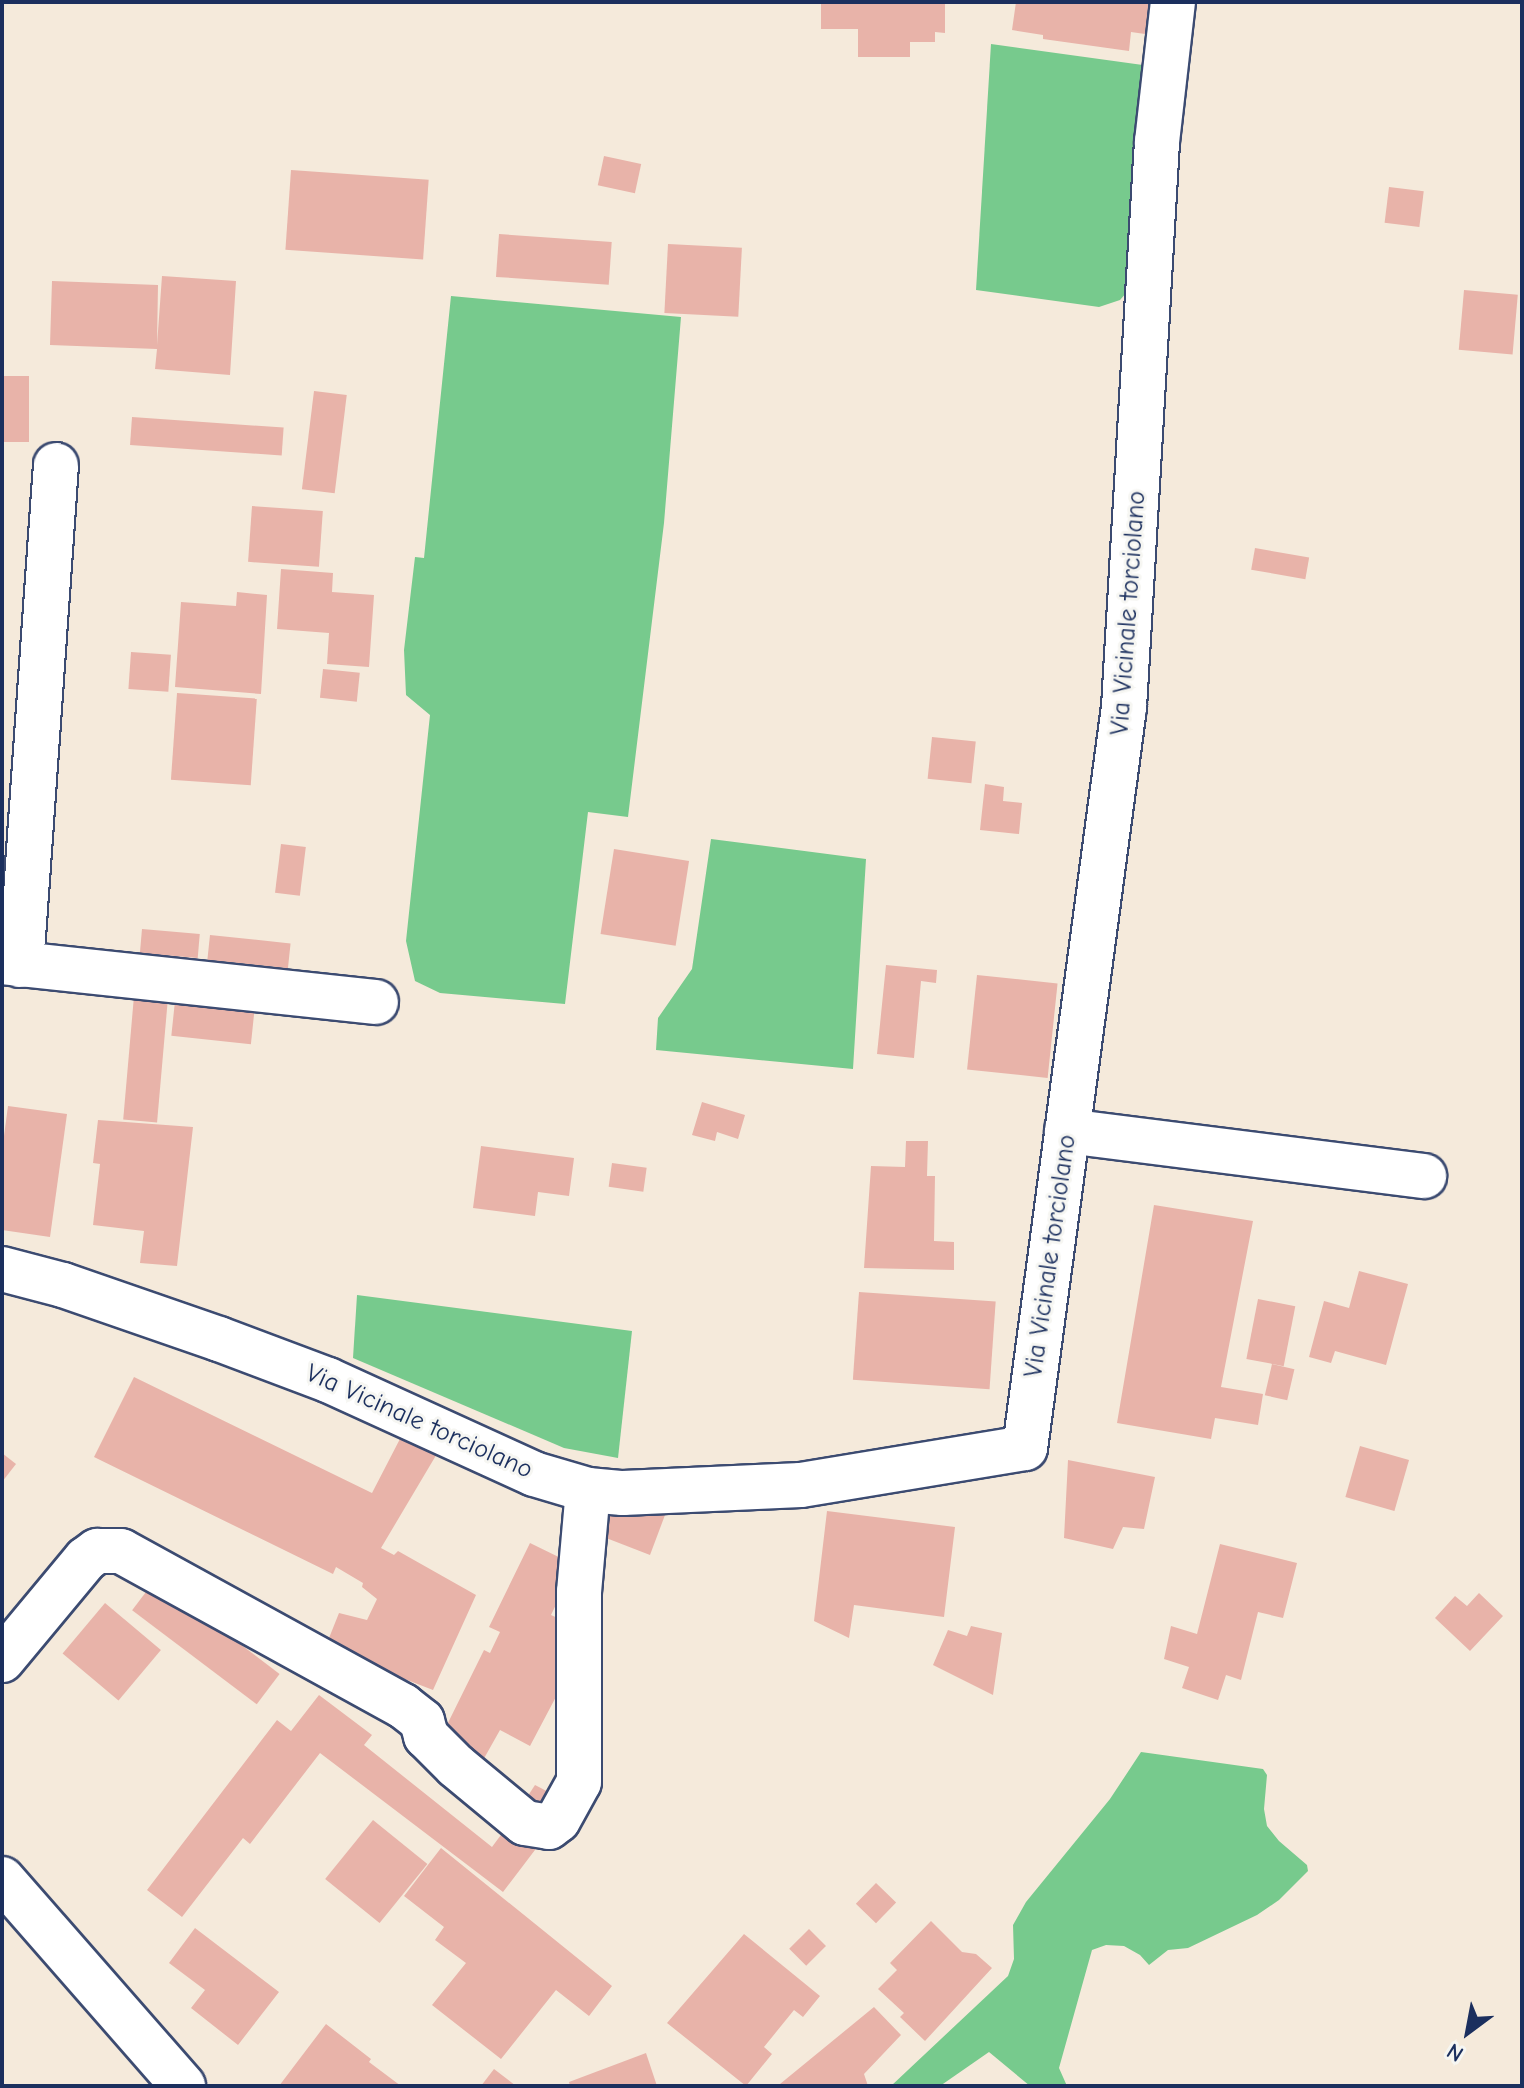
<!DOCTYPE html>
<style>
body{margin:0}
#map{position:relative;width:1524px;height:2088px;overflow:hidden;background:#f5eadb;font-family:"Comic Neue",sans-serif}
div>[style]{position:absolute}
.green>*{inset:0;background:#77ca8d}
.building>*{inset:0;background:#e8b3a9;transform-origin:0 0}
.roads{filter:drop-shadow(2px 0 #3c4b71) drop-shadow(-2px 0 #3c4b71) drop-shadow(0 2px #3c4b71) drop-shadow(0 -2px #3c4b71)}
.minor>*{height:44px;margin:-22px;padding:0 22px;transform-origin:22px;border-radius:22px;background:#fff}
span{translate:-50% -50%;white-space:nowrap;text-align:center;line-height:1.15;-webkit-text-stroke:6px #f6f6f2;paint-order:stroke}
.street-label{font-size:26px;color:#1b2f5e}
.frame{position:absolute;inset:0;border:4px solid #1b2f5e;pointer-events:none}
.north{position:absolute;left:1428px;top:1992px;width:80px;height:80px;-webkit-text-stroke:6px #f6f6f2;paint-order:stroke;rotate:212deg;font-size:22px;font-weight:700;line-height:32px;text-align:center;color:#1b2f5e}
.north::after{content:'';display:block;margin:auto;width:28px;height:36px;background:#1b2f5e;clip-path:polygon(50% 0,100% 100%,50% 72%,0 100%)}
</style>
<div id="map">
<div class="green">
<i style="clip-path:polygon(991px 44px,1150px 66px,1140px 277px,1120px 300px,1099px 307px,976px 290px)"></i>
<i style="clip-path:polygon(451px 296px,681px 317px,664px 523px,628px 817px,588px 812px,565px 1004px,440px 993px,415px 981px,406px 941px,430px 715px,406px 695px,404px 650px,415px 557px,424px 558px)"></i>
<i style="clip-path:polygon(711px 839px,866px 859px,853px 1069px,656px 1050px,658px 1018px,692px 969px)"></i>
<i style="clip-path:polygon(357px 1295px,632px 1331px,618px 1458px,564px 1448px,353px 1358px)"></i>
<i style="clip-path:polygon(1141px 1752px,1263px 1769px,1267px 1775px,1264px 1809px,1267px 1826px,1279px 1841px,1307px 1865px,1308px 1871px,1279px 1900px,1257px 1915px,1188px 1948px,1168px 1950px,1149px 1965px,1140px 1955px,1124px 1946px,1106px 1945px,1092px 1950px,1059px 2068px,1067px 2086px,1030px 2086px,989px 2052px,940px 2086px,891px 2086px,1008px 1976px,1014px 1959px,1013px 1925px,1026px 1902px,1110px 1799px)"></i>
</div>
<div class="building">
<i style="clip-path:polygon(821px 2px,945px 2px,945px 33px,935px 32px,935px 42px,910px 42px,910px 57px,858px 57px,858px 29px,821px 29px)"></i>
<i style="clip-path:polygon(1016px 2px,1169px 2px,1166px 37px,1131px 32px,1129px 51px,1043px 39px,1043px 35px,1012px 30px)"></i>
<i style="left:604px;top:156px;width:38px;height:30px;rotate:12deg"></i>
<i style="left:291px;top:170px;width:138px;height:80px;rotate:4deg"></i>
<i style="left:1389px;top:187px;width:35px;height:36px;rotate:7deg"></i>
<i style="left:499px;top:234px;width:113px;height:43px;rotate:4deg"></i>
<i style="left:668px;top:244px;width:74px;height:69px;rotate:3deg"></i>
<i style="clip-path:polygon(162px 276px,236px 281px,230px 375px,155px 369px,157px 349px,50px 345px,52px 281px,158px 285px,157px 345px)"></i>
<i style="left:1464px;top:290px;width:54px;height:60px;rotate:5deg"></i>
<i style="left:2px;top:376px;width:27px;height:66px"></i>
<i style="left:314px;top:391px;width:33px;height:99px;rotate:7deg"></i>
<i style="left:132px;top:417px;width:152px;height:28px;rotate:4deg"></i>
<i style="left:252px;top:506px;width:71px;height:56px;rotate:4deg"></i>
<i style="left:1255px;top:548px;width:55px;height:22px;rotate:10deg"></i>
<i style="clip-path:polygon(281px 569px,333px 573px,332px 592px,374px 595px,369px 667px,327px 664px,329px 633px,277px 629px)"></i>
<i style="clip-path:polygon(237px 592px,267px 595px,261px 694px,175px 687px,181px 602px,236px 606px)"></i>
<i style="left:131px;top:652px;width:40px;height:37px;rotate:4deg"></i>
<i style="left:323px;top:669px;width:37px;height:29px;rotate:6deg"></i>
<i style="left:177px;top:693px;width:80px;height:87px;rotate:4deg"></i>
<i style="left:932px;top:737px;width:44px;height:42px;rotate:6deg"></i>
<i style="clip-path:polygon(985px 784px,1004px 787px,1003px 801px,1022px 803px,1019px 834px,980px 830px)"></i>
<i style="left:281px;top:844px;width:25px;height:49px;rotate:7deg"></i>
<i style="left:614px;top:849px;width:76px;height:86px;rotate:9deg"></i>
<i style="left:142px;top:929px;width:58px;height:24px;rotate:5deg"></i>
<i style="left:210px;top:935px;width:81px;height:25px;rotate:6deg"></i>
<i style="clip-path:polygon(886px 965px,937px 970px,936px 983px,921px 981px,914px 1058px,877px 1054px)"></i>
<i style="left:977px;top:975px;width:81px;height:95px;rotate:6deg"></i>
<i style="left:134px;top:996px;width:34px;height:124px;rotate:5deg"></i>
<i style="left:175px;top:1001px;width:80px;height:35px;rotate:6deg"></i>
<i style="clip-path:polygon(702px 1102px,745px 1115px,738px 1139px,717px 1132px,715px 1141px,692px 1135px)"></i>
<i style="clip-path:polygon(8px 1106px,67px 1114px,50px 1237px,2px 1230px,2px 1151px)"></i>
<i style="clip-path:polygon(98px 1120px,193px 1127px,177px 1266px,140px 1263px,144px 1231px,93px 1225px,100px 1164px,93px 1163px)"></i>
<i style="clip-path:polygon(906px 1141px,928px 1141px,927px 1176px,935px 1176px,934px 1241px,954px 1242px,954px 1270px,864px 1268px,871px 1166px,905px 1167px)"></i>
<i style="clip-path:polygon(481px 1146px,574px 1158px,569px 1196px,538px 1192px,535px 1216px,473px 1208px)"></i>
<i style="left:612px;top:1163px;width:35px;height:24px;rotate:8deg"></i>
<i style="clip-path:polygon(1154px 1205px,1253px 1221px,1221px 1387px,1263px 1394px,1258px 1425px,1215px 1418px,1211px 1439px,1117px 1423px)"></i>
<i style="clip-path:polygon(1359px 1271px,1408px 1284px,1386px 1365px,1335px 1351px,1331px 1363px,1309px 1357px,1324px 1301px,1349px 1308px)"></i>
<i style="left:859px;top:1292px;width:137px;height:88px;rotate:4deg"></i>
<i style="left:1258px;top:1299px;width:38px;height:61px;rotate:11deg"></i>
<i style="left:1272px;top:1364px;width:23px;height:32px;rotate:13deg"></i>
<i style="clip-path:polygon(134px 1377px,372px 1493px,402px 1435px,438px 1452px,381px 1548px,394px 1555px,398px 1551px,476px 1595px,433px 1690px,325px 1648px,339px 1613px,367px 1620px,377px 1599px,362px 1587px,363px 1583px,336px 1567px,333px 1574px,94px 1457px)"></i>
<i style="left:1360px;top:1446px;width:51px;height:53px;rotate:16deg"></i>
<i style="clip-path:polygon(2px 1453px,16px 1464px,2px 1482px)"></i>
<i style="clip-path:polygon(1068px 1460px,1155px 1477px,1144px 1529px,1123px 1527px,1113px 1549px,1064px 1538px)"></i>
<i style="clip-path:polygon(827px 1511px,955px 1527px,944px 1617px,854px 1605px,849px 1638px,814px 1621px)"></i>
<i style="clip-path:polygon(665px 1515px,650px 1555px,601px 1536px,605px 1516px)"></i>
<i style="clip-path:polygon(530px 1543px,575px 1565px,551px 1615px,573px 1625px,577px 1657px,530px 1746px,500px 1730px,482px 1762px,440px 1739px,484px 1650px,490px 1653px,500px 1632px,489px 1627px)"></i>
<i style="clip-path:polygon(1220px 1544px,1297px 1563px,1283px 1618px,1258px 1612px,1241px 1680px,1226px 1675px,1218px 1700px,1182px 1688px,1189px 1667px,1164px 1659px,1171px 1626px,1197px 1634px)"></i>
<i style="left:155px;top:1580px;width:156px;height:38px;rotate:37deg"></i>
<i style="clip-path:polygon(1479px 1593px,1503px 1616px,1470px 1651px,1435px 1618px,1455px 1596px,1467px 1606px)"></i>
<i style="left:105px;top:1603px;width:73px;height:66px;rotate:40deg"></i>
<i style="clip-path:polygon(971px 1626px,1002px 1633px,993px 1695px,933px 1665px,948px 1630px,967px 1636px)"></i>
<i style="clip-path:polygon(319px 1695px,372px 1735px,364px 1745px,492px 1847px,509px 1824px,538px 1846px,503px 1892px,320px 1753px,250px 1844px,243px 1838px,182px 1917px,147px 1890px,277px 1720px,291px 1731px)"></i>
<i style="clip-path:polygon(535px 1785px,562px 1799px,554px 1810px,522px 1805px)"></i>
<i style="left:373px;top:1820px;width:70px;height:76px;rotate:39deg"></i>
<i style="clip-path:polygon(441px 1848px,612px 1986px,589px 2016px,556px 1990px,501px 2059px,432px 2005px,466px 1963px,435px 1940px,444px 1927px,404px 1896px)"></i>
<i style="left:876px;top:1883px;width:28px;height:29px;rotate:44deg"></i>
<i style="clip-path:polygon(931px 1921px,962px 1952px,976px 1954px,992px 1968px,925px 2041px,900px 2017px,904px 2013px,878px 1989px,897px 1970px,890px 1963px)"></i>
<i style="clip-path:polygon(195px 1928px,279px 1992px,238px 2045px,191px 2008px,205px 1990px,169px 1963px)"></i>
<i style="left:809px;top:1929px;width:24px;height:28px;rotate:45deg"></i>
<i style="clip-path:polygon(744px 1934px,820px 1996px,803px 2017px,794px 2010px,764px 2047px,772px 2054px,746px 2086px,667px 2023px)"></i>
<i style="clip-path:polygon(874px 2007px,901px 2035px,864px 2074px,868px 2086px,780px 2084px)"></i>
<i style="clip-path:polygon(326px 2024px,371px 2059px,369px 2062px,401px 2086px,279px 2086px)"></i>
<i style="clip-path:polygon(646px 2053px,657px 2086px,570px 2086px,569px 2082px)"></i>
<i style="clip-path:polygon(494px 2069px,516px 2086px,481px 2086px)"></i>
</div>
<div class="roads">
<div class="minor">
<i style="left:2px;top:962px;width:376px;rotate:6.1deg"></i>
<i style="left:21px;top:965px;width:501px;rotate:-86deg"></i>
<i style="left:1067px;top:1131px;width:360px;rotate:7.2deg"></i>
<i style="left:2px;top:1269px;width:63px;rotate:14.7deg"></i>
<i style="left:63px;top:1285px;width:165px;rotate:19.1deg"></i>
<i style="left:219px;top:1339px;width:116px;rotate:20.6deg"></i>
<i style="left:328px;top:1380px;width:226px;rotate:24.5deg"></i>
<i style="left:534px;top:1474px;width:56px;rotate:16.5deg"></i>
<i style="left:588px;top:1490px;width:35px;rotate:5deg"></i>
<i style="left:623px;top:1493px;width:178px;rotate:-2.6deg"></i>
<i style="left:801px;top:1485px;width:227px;rotate:-9.4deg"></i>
<i style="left:1025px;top:1448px;width:748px;rotate:-82.39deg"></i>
<i style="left:1124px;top:707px;width:566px;rotate:-86.66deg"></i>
<i style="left:1157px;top:142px;width:141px;rotate:-83.5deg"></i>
<i style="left:2px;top:1660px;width:131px;rotate:-50.3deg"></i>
<i style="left:86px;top:1559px;width:14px;rotate:-36deg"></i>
<i style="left:97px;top:1551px;width:24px"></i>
<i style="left:121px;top:1551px;width:322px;rotate:28.8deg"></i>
<i style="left:403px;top:1706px;width:24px;rotate:38deg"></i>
<i style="left:422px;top:1721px;width:16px;rotate:75deg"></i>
<i style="left:426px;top:1736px;width:42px;rotate:45deg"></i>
<i style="left:456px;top:1766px;width:89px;rotate:39.6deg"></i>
<i style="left:525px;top:1823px;width:24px;rotate:9deg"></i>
<i style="left:549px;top:1827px;width:11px;rotate:-38deg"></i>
<i style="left:558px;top:1820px;width:43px;rotate:-61.1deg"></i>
<i style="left:579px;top:1782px;width:190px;rotate:-90deg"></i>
<i style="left:579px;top:1592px;width:102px;rotate:-85deg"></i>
<i style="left:2px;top:1879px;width:275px;rotate:48.8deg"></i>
</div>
</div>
<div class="street-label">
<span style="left:1129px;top:613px;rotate:-86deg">Via Vicinale torciolano</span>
<span style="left:1051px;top:1256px;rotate:-82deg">Via Vicinale torciolano</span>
<span style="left:419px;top:1422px;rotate:24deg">Via Vicinale torciolano</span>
</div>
<div class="frame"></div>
<div class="north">N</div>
</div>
